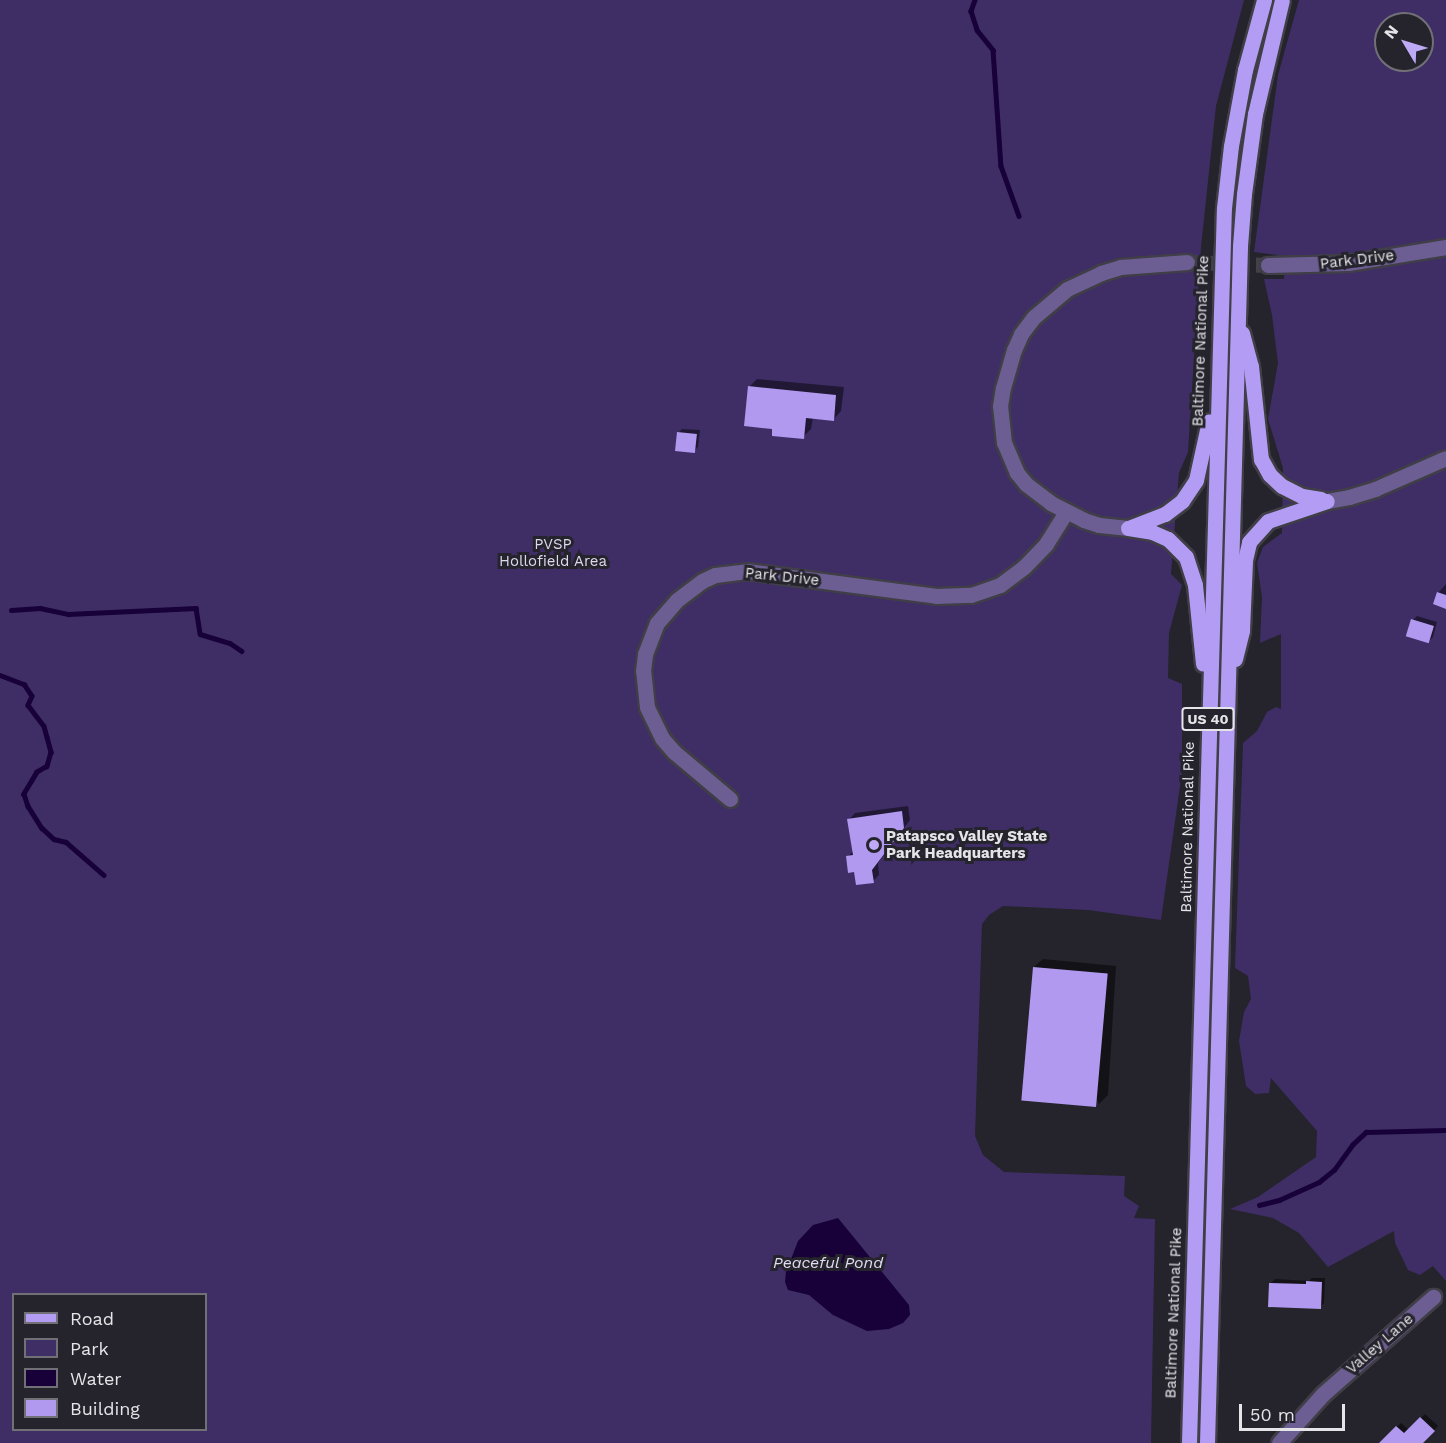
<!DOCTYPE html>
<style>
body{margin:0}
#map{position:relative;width:1446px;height:1443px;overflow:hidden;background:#25232b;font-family:"Work Sans",sans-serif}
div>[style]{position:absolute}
.green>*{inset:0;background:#3f2e66}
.water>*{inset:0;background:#180038}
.shadow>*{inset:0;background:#0007}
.stream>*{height:4.5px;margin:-2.25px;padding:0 2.25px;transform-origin:2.25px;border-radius:2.25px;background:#180038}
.building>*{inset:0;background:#b099ef;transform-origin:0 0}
.minor-tunnel>*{height:15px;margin-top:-7.5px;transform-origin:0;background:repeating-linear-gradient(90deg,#424048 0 15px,transparent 0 23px)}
.roads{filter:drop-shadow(2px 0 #403e46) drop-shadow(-2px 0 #403e46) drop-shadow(0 2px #403e46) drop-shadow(0 -2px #403e46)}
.minor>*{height:15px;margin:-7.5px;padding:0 7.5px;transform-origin:7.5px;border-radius:7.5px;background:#6c5e93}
.primary>*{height:15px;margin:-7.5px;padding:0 7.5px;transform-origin:7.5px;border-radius:7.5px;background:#b39cf3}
.dots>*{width:16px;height:16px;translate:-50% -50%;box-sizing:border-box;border:3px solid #25232b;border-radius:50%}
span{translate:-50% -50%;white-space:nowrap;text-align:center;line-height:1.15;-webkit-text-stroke:6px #25232b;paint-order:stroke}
.shield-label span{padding:2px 4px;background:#25232b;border:2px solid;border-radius:4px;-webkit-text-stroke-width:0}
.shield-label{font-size:14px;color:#e5e4e9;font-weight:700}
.street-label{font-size:15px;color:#e5e4e9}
.park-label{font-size:15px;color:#ded9ef}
.poi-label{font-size:15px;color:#e5e4e9;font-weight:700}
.left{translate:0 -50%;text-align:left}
.water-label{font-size:16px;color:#e1dcf3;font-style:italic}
.legend{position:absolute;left:12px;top:1293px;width:195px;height:138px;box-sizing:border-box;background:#25232b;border:2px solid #727077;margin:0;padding:8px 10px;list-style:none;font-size:18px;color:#e5e4e9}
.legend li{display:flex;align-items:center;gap:12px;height:30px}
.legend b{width:30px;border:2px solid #727077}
.north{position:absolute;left:1374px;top:12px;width:60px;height:60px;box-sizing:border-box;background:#25232b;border:2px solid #727077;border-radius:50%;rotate:308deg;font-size:16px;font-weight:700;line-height:24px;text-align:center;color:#e5e4e9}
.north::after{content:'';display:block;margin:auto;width:21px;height:27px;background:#bda9f5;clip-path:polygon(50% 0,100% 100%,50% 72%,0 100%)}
.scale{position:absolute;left:1239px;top:1404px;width:106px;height:27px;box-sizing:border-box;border:3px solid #e5e4e9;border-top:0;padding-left:8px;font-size:18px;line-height:21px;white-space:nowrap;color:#e5e4e9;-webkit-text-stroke:4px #25232b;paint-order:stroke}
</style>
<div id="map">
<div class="green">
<i style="clip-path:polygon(evenodd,0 0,1244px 0,1216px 106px,1201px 247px,1188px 452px,1179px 473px,1171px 574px,1182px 585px,1169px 633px,1168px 678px,1182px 684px,1182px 772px,1161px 920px,1088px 910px,1003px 906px,989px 915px,982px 924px,975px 1136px,983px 1155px,1004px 1172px,1125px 1176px,1124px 1196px,1139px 1206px,1134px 1218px,1155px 1219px,1151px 1443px,0 1443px,0 0,14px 1294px,206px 1294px,206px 1430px,14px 1430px,14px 1294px)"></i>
<i style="clip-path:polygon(evenodd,1299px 0,1446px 0,1446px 1281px,1433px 1266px,1420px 1275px,1408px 1270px,1395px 1243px,1394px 1231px,1328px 1267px,1299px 1233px,1273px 1218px,1230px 1209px,1258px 1197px,1316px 1157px,1317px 1131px,1271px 1078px,1269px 1093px,1255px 1094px,1246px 1086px,1239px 1041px,1244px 1012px,1251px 999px,1248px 976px,1235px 968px,1243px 743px,1257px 731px,1267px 712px,1276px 707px,1281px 709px,1281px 634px,1260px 643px,1262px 597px,1257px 563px,1263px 547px,1282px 533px,1283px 468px,1268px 419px,1278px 363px,1272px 315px,1264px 279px,1284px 279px,1285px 256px,1254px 252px,1278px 75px,1299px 0,1386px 24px,1422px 24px,1422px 60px,1386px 60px,1386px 24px)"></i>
</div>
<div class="water">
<i style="clip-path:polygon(838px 1218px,909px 1305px,910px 1315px,903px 1323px,889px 1329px,867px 1331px,833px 1315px,809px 1295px,788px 1290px,785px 1282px,786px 1272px,798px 1241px,813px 1225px)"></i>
</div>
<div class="shadow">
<i style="clip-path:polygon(757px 379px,844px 387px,841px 411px,833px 420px,813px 418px,811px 429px,803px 437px,774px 428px,749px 387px)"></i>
<i style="clip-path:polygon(682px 429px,700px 430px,698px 447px,694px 451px,678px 433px)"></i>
<i style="clip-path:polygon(1446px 584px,1446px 607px,1438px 593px)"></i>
<i style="clip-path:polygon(1417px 616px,1437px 622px,1433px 637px,1429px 641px,1413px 620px)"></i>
<i style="clip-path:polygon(908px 806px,910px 820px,878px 863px,879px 875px,873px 881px,855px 870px,848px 857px,853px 851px,849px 820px,855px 813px)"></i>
<i style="clip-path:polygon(1043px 959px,1116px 966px,1108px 1095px,1099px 1104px,1034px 967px)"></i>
<i style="clip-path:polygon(1312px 1278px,1325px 1278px,1324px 1303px,1320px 1307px,1271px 1283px,1275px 1279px,1309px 1281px)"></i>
<i style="clip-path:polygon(1425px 1414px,1438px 1426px,1421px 1443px,1390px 1443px,1385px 1439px,1401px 1423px,1409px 1430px)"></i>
</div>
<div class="stream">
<i style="left:975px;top:0;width:12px;rotate:110deg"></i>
<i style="left:971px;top:11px;width:20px;rotate:72deg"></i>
<i style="left:977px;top:30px;width:26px;rotate:51deg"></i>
<i style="left:993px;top:50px;width:116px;rotate:86.1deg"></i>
<i style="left:1001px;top:166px;width:53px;rotate:70.2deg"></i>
<i style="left:11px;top:610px;width:29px;rotate:-4deg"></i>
<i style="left:40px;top:608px;width:29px;rotate:12deg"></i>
<i style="left:68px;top:614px;width:128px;rotate:-2.7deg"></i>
<i style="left:196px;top:608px;width:26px;rotate:81deg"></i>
<i style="left:200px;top:634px;width:31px;rotate:17deg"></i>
<i style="left:230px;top:643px;width:14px;rotate:34deg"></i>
<i style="left:0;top:675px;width:26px;rotate:21deg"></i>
<i style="left:24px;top:684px;width:14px;rotate:56deg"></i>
<i style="left:32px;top:696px;width:10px;rotate:114deg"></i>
<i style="left:28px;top:705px;width:26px;rotate:53deg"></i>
<i style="left:44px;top:726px;width:11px;rotate:75deg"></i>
<i style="left:47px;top:737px;width:16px;rotate:75deg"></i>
<i style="left:51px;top:752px;width:15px;rotate:106deg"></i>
<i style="left:47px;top:766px;width:12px;rotate:149deg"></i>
<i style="left:37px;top:772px;width:26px;rotate:121deg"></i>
<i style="left:24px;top:794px;width:13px;rotate:72deg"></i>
<i style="left:28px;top:806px;width:26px;rotate:58deg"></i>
<i style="left:42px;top:828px;width:16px;rotate:43deg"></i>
<i style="left:54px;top:839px;width:12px;rotate:14deg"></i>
<i style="left:66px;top:842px;width:50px;rotate:41deg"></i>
<i style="left:1259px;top:1205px;width:21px;rotate:-14deg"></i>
<i style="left:1279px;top:1200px;width:44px;rotate:-24.2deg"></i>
<i style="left:1319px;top:1182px;width:19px;rotate:-39deg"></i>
<i style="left:1334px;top:1170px;width:31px;rotate:-54deg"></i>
<i style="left:1352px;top:1145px;width:19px;rotate:-43deg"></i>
<i style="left:1366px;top:1132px;width:80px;rotate:-1.4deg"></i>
</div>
<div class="building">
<i style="clip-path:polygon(748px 386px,836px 395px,834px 421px,806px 418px,804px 439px,772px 436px,772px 429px,744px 426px)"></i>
<i style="left:677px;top:432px;width:20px;height:19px;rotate:6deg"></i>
<i style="clip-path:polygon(1437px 592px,1446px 595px,1446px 609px,1433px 604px)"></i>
<i style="left:1411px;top:619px;width:24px;height:18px;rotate:17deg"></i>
<i style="clip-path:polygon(902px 811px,904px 828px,872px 870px,874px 883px,856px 885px,854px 872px,848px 873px,846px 856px,853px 855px,847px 819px)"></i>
<i style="left:1033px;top:967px;width:75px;height:134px;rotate:5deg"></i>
<i style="clip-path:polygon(1306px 1281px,1322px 1282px,1321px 1309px,1268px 1307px,1269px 1283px,1306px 1284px)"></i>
<i style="clip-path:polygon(1420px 1417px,1435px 1431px,1423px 1443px,1379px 1443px,1396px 1426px,1404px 1433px)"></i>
</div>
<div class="minor-tunnel">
<i style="left:1187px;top:262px;width:81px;rotate:2.1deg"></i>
</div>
<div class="roads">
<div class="minor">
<i style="left:1268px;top:265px;width:80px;rotate:-1.4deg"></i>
<i style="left:1348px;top:263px;width:99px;rotate:-9.3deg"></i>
<i style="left:1327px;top:501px;width:22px;rotate:-10deg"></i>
<i style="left:1349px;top:497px;width:27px;rotate:-17deg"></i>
<i style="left:1375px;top:489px;width:77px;rotate:-23.6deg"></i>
<i style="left:1128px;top:528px;width:29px;rotate:-174deg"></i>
<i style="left:1099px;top:525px;width:16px;rotate:-162deg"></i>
<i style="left:1084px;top:520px;width:37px;rotate:-153deg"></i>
<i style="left:1051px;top:503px;width:31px;rotate:-143deg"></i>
<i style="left:1026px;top:484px;width:14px;rotate:-129deg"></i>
<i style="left:1017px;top:473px;width:33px;rotate:-113deg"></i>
<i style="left:1004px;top:443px;width:37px;rotate:-96deg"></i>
<i style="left:1000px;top:406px;width:18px;rotate:-81deg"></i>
<i style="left:1003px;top:388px;width:40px;rotate:-74deg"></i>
<i style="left:1014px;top:350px;width:17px;rotate:-66deg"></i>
<i style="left:1021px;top:334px;width:21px;rotate:-53deg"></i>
<i style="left:1034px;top:317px;width:43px;rotate:-40.3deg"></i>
<i style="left:1067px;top:289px;width:38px;rotate:-25deg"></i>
<i style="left:1101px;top:273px;width:21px;rotate:-17deg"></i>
<i style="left:1121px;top:267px;width:66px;rotate:-4.3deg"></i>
<i style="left:730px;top:799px;width:73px;rotate:-140deg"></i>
<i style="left:674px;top:752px;width:18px;rotate:-131deg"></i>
<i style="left:662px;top:738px;width:34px;rotate:-116deg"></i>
<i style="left:647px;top:707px;width:36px;rotate:-96deg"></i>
<i style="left:643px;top:671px;width:17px;rotate:-83deg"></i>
<i style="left:645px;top:654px;width:33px;rotate:-69deg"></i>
<i style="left:657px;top:623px;width:30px;rotate:-49deg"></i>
<i style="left:677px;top:600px;width:31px;rotate:-37deg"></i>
<i style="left:702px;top:581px;width:14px;rotate:-25deg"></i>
<i style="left:715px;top:575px;width:32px;rotate:-7deg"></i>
<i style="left:747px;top:571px;width:191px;rotate:7.5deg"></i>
<i style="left:936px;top:596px;width:35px;rotate:-2deg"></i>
<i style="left:971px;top:595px;width:31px;rotate:-19deg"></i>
<i style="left:1000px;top:585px;width:30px;rotate:-37deg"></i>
<i style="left:1024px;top:567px;width:32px;rotate:-46deg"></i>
<i style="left:1046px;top:544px;width:38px;rotate:-58deg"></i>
<i style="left:1279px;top:1443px;width:66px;rotate:-48.1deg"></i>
<i style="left:1323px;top:1394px;width:147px;rotate:-41.4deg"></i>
</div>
<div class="primary">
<i style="left:1242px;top:333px;width:34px;rotate:75deg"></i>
<i style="left:1251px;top:366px;width:94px;rotate:83.9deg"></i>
<i style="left:1261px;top:459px;width:18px;rotate:61deg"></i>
<i style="left:1270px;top:475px;width:16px;rotate:43deg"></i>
<i style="left:1282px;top:486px;width:22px;rotate:27deg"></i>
<i style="left:1302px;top:496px;width:19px;rotate:9deg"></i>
<i style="left:1131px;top:527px;width:36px;rotate:-21deg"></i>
<i style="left:1165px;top:514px;width:21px;rotate:-37deg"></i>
<i style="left:1182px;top:501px;width:25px;rotate:-56deg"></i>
<i style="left:1196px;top:480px;width:60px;rotate:-77.6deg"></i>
<i style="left:1128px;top:528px;width:24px;rotate:9deg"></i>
<i style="left:1152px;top:532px;width:17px;rotate:24deg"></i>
<i style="left:1168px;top:539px;width:25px;rotate:45deg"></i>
<i style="left:1186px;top:557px;width:29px;rotate:72deg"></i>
<i style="left:1195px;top:585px;width:79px;rotate:84.2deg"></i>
<i style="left:1235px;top:659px;width:30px;rotate:-76deg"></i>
<i style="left:1242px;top:630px;width:70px;rotate:-87.5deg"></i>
<i style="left:1245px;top:560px;width:18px;rotate:-77deg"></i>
<i style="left:1249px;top:542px;width:28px;rotate:-48deg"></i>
<i style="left:1268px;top:521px;width:62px;rotate:-18.7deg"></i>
<i style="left:1189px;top:1443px;width:1235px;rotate:-88.38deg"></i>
<i style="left:1224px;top:208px;width:62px;rotate:-83.6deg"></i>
<i style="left:1231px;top:146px;width:77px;rotate:-79.6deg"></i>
<i style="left:1245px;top:70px;width:73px;rotate:-74.8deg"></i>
<i style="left:1207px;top:1443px;width:1197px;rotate:-88.42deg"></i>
<i style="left:1240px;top:246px;width:52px;rotate:-85.6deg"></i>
<i style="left:1244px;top:194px;width:81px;rotate:-82.2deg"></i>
<i style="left:1255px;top:114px;width:117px;rotate:-76.7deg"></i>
</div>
</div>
<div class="dots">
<i style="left:874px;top:845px;background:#bda9f5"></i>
</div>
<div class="shield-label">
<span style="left:1208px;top:719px">US 40</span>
</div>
<div class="street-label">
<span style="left:1357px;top:260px;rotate:-7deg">Park Drive</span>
<span style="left:1201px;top:341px;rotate:-88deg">Baltimore National Pike</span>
<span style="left:782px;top:577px;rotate:6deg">Park Drive</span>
<span style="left:1188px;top:827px;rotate:-89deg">Baltimore National Pike</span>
<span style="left:1174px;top:1313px;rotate:-88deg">Baltimore National Pike</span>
<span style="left:1380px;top:1344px;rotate:-41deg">Valley Lane</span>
</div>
<div class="park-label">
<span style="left:553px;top:553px">PVSP<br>Hollofield Area</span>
</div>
<div class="poi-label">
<span class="left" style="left:886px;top:845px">Patapsco Valley State<br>Park Headquarters</span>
</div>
<div class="water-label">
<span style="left:828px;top:1263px">Peaceful Pond</span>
</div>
<ul class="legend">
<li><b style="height:8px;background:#b39cf3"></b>Road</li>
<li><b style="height:16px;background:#3f2e66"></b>Park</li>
<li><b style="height:16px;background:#180038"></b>Water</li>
<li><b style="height:16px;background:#b099ef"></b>Building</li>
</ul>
<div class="north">N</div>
<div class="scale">50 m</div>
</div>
